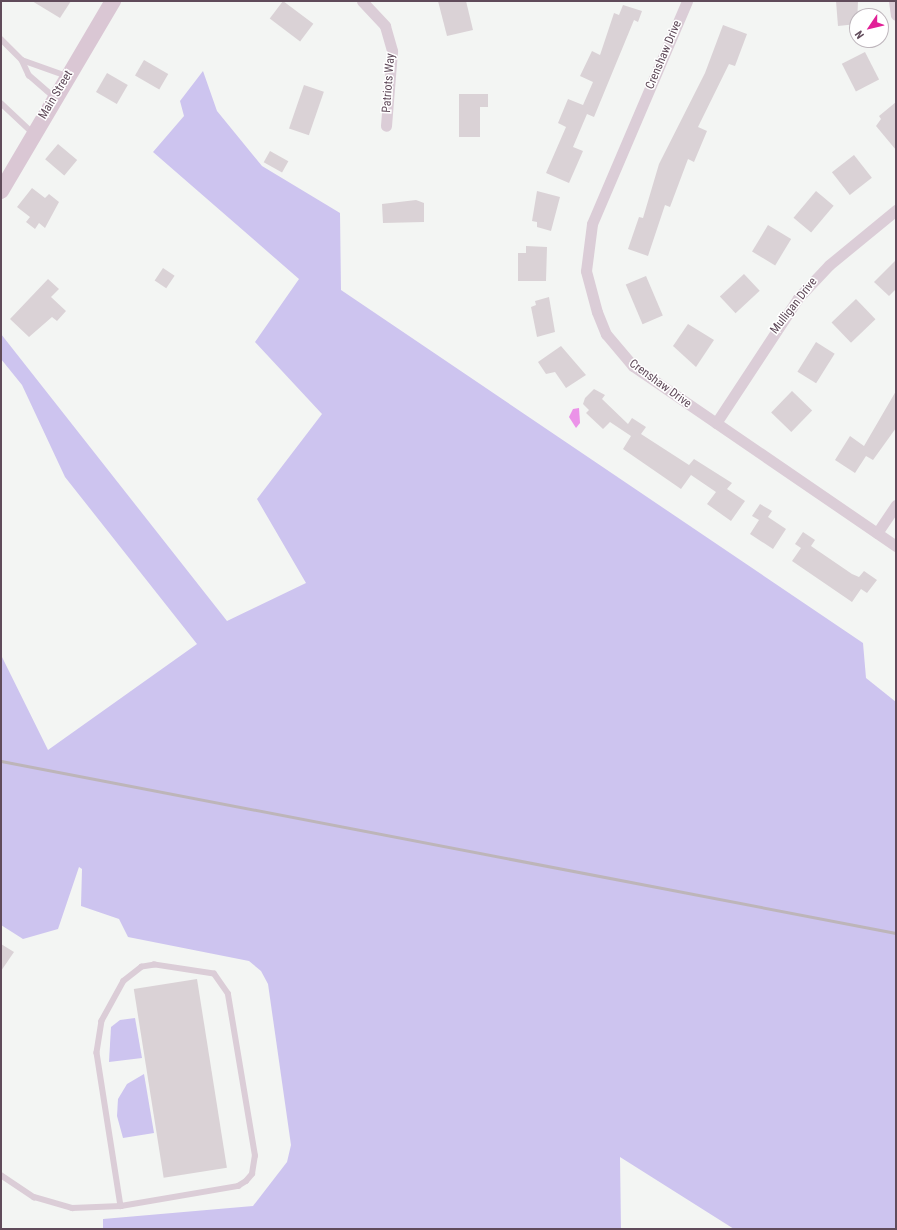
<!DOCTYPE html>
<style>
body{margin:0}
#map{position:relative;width:897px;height:1230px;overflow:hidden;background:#f3f5f3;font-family:"Roboto Condensed",sans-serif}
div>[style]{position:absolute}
.green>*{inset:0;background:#cdc4ef}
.water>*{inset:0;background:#eb93e8}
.building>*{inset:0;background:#dad2d6;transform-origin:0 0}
.lane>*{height:5.5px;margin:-2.75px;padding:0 2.75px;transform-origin:2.75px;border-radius:2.75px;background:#dbcdd7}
.street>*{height:11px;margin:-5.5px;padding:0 5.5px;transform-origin:5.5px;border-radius:5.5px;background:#dbcdd7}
.secondary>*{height:16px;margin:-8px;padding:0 8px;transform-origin:8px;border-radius:8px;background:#dac7d4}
.rail>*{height:3px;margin:-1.5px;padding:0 1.5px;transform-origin:1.5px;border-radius:1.5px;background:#bdb5b9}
span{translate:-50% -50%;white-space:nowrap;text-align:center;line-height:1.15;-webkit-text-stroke:3px #fff;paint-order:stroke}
.street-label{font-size:12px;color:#604b5a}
.frame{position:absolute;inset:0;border:2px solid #604b5a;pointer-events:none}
.north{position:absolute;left:849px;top:8px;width:40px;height:40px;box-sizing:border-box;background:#fff;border:1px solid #bfb7bd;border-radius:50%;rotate:235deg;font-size:11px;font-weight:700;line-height:16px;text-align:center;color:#604b5a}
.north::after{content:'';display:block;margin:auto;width:14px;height:18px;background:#e12197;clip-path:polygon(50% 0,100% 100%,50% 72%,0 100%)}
</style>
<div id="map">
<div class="green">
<i style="clip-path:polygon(203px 71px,217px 111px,262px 166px,340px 213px,341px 290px,863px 643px,866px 678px,896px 702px,896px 1229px,734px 1229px,620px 1157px,621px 1229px,103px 1229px,103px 1219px,253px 1206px,287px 1162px,291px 1145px,268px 984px,261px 971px,249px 961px,128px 937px,119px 919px,81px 906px,82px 869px,79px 867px,58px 929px,23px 939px,1px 925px,1px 655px,48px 750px,197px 644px,65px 477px,22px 385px,1px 359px,1px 334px,227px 621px,306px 583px,257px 499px,322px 414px,255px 342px,299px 279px,153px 152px,184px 116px,180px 101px)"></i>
<i style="clip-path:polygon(135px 1018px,142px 1058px,109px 1062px,111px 1027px,120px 1020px)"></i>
<i style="clip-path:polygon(144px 1074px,154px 1133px,123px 1138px,117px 1116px,118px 1099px,127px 1084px)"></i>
</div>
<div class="water">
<i style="clip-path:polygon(579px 408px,580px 423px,576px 428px,569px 417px,573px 409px)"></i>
</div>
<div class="building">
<i style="clip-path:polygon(32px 1px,71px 1px,60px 18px)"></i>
<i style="left:283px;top:1px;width:38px;height:22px;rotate:37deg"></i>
<i style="clip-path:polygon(438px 1px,466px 1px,473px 30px,447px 36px)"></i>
<i style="clip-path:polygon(836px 1px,858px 1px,857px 24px,838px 26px)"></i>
<i style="clip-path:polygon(623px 5px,642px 11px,638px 22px,634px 20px,594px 117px,587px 114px,573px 147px,583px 151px,569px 183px,546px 173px,566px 127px,558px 123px,568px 99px,583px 105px,593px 82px,580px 76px,592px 51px,600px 55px,614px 13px,619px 15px)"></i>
<i style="clip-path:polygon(723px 25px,747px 34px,735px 66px,729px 64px,698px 127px,707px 131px,694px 162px,688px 159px,670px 207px,665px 205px,648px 256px,628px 249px,639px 217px,643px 218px,659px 164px,705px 73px)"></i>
<i style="left:865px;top:52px;width:31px;height:26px;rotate:63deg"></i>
<i style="left:144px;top:60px;width:28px;height:18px;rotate:30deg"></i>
<i style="left:107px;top:73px;width:24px;height:22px;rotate:30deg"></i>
<i style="left:304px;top:85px;width:21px;height:46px;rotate:19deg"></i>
<i style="clip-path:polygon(459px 94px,488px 94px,488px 107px,480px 107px,480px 137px,459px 137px)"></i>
<i style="clip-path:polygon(896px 102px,896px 150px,876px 126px,881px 119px,879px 116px)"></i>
<i style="left:58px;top:144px;width:25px;height:20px;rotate:40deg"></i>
<i style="left:270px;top:151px;width:21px;height:13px;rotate:29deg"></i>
<i style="left:854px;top:155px;width:29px;height:28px;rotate:52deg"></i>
<i style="clip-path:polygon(32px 188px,45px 198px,49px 194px,59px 202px,45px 228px,39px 223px,35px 229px,26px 222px,30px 217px,17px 207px)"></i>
<i style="clip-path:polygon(537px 191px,560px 197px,551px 231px,537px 227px,537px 222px,532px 221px)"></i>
<i style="left:816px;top:191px;width:23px;height:35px;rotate:40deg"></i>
<i style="clip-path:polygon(416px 200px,424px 203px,424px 222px,383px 223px,382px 204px)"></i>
<i style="left:768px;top:225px;width:27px;height:31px;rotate:31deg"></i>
<i style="clip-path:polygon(526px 246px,547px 247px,546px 281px,518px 281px,518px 253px,526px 253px)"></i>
<i style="clip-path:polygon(896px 260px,896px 289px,889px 296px,874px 282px)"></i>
<i style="left:163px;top:268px;width:14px;height:15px;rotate:34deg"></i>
<i style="left:744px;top:274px;width:23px;height:33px;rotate:47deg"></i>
<i style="left:646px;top:276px;width:43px;height:22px;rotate:67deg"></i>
<i style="clip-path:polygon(48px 279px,59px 289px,51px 297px,66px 311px,57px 321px,52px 317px,29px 337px,10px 319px)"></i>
<i style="clip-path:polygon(549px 297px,555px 332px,537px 337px,531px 307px,536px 305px,535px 301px)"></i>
<i style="left:856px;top:299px;width:28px;height:34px;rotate:46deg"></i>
<i style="clip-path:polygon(688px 324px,714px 340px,696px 367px,673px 346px)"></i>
<i style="left:816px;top:342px;width:22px;height:35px;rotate:32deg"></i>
<i style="clip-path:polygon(561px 346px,586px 375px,566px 388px,555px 372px,546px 374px,538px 362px)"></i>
<i style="clip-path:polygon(594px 389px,605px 395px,602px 399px,628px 424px,632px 418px,646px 427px,641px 434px,689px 465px,694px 459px,732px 483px,727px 489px,745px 501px,731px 521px,707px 504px,716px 492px,691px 475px,681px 489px,623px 449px,631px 436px,610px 422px,603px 429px,586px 413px,589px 410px,583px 404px,585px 398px)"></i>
<i style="left:792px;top:391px;width:28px;height:30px;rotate:44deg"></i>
<i style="clip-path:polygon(896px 391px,896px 428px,873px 460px,866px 456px,855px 473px,835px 460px,850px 436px,864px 446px)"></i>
<i style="clip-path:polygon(760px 504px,772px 511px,768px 517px,786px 529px,773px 549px,750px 534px,759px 520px,752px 516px)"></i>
<i style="clip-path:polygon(803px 532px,815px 540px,811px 546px,852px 574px,859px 577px,864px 571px,877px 580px,867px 593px,861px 589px,852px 602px,792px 561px,801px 548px,795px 544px)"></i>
<i style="clip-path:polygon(1px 944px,14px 952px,1px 971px)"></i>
<i style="left:197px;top:979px;width:191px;height:64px;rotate:81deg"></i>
</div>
<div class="lane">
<i style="left:1px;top:39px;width:30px;rotate:45deg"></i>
<i style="left:22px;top:60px;width:17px;rotate:65deg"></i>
<i style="left:29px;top:75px;width:33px;rotate:41deg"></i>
<i style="left:22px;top:60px;width:48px;rotate:19.6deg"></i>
<i style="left:1px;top:103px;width:44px;rotate:43.2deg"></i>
<i style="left:1px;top:1175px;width:40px;rotate:34deg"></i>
<i style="left:34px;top:1197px;width:40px;rotate:16deg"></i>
<i style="left:72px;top:1208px;width:49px;rotate:-2.3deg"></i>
<i style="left:121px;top:1206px;width:119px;rotate:-9.7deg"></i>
<i style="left:238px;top:1186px;width:9px;rotate:-32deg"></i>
<i style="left:246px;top:1181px;width:9px;rotate:-49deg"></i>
<i style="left:252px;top:1174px;width:18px;rotate:-81deg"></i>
<i style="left:255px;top:1156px;width:164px;rotate:-99.5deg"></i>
<i style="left:228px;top:994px;width:24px;rotate:-125deg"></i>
<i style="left:214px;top:974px;width:60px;rotate:-171.3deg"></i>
<i style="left:155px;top:965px;width:13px;rotate:171deg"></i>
<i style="left:142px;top:967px;width:23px;rotate:142deg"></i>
<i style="left:124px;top:981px;width:46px;rotate:118.8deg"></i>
<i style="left:102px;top:1021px;width:32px;rotate:99deg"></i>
<i style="left:97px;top:1053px;width:155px;rotate:81.1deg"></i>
</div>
<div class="street">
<i style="left:362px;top:1px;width:34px;rotate:47deg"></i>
<i style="left:385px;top:26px;width:26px;rotate:74deg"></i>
<i style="left:392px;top:51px;width:75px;rotate:94.6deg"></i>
<i style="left:687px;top:1px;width:242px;rotate:113.1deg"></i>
<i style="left:592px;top:224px;width:47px;rotate:97.3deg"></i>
<i style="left:586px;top:271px;width:42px;rotate:75deg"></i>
<i style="left:597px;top:312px;width:24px;rotate:68deg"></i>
<i style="left:606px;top:334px;width:42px;rotate:49.8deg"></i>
<i style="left:633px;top:366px;width:319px;rotate:34.4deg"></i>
<i style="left:894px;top:1px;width:14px;rotate:82deg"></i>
<i style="left:716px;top:423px;width:149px;rotate:-56.7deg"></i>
<i style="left:798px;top:298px;width:45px;rotate:-46.8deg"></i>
<i style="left:829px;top:265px;width:87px;rotate:-39.4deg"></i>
<i style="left:877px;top:533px;width:34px;rotate:-56deg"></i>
</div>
<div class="secondary">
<i style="left:1px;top:191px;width:221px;rotate:-59.5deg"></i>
</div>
<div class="rail">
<i style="left:1px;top:761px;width:911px;rotate:10.88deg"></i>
</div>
<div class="street-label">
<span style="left:664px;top:55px;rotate:-67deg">Crenshaw Drive</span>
<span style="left:389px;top:83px;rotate:-86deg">Patriots Way</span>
<span style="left:56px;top:95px;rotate:-59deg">Main Street</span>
<span style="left:794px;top:306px;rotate:-52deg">Mulligan Drive</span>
<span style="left:660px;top:384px;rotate:36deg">Crenshaw Drive</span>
</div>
<div class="frame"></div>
<div class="north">N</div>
</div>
